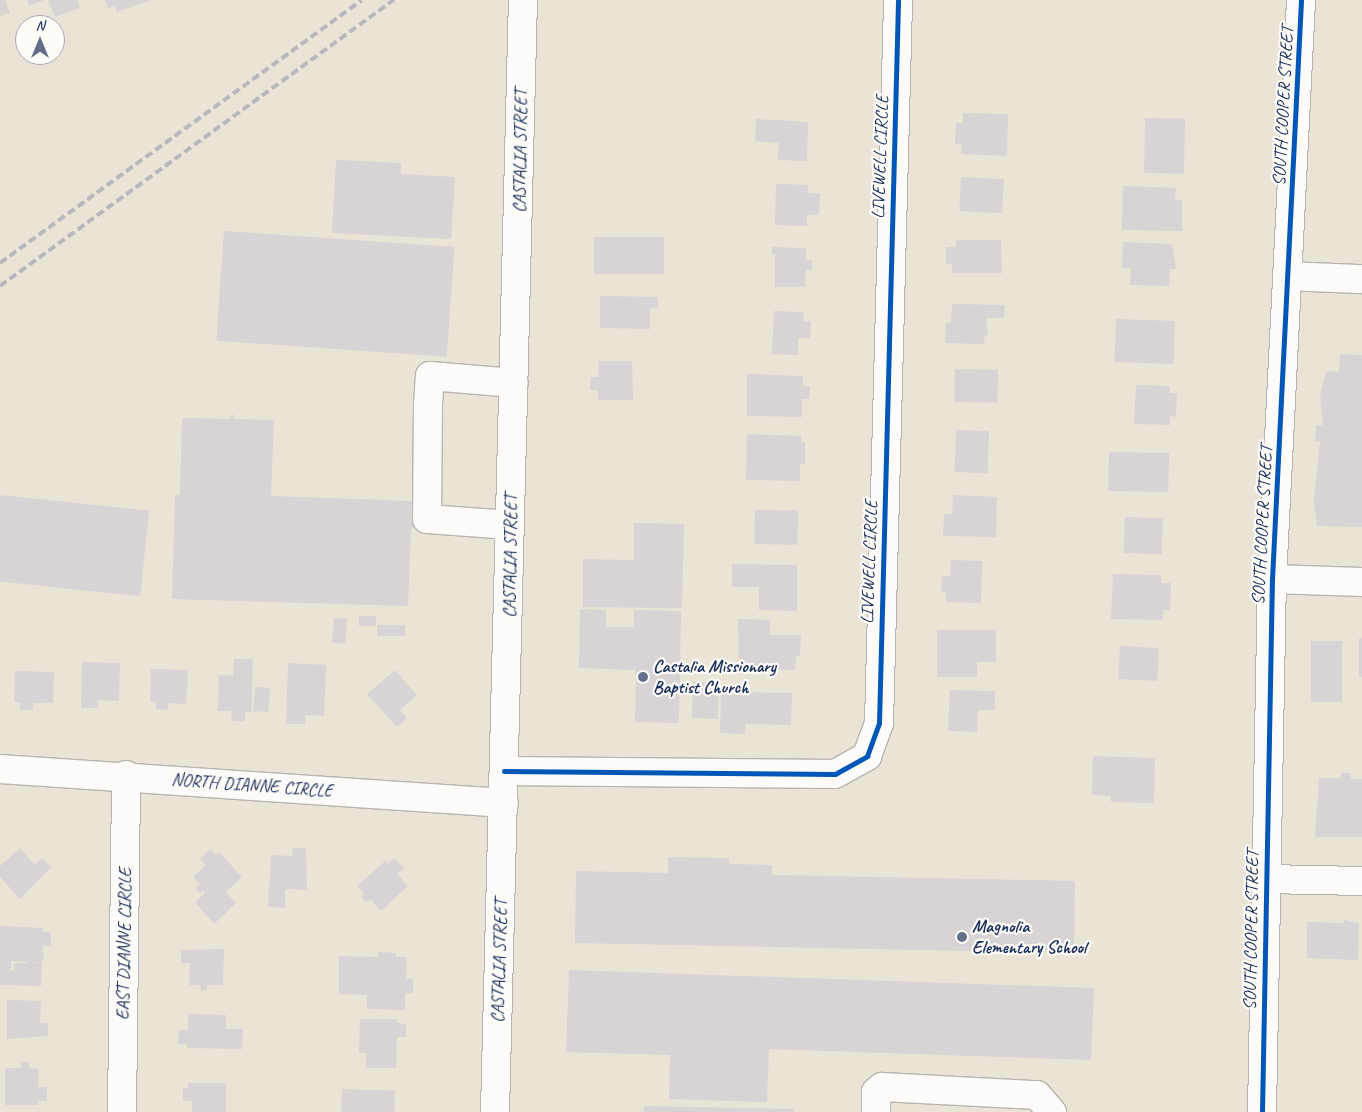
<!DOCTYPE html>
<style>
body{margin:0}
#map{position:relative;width:1362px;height:1112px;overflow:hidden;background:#e9e4d6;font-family:Caveat,sans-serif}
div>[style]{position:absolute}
.building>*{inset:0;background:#d8d3d5;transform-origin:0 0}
.roads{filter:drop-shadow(1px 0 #b5b4b0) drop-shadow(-1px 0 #b5b4b0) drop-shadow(0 1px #b5b4b0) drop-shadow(0 -1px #b5b4b0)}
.minor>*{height:28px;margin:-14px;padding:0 14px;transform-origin:14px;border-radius:14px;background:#fcfbf9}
.rail>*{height:4px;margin-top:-2px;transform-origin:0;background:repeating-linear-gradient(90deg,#b6b8bb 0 8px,transparent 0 12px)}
.cycleway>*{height:5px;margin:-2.5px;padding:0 2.5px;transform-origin:2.5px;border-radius:2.5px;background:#0057b8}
.dots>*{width:14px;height:14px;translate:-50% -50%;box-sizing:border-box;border:2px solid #fdfcf7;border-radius:50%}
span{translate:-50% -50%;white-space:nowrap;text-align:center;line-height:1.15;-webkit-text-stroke:4.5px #fdfcf7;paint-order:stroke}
.street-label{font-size:18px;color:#1b2f5e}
.poi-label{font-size:18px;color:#1b2f5e;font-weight:700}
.left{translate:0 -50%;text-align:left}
.north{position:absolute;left:15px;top:15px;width:50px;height:50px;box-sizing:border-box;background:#fdfcf7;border:1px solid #a3aaba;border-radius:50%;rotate:0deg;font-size:14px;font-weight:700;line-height:20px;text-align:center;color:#1b2f5e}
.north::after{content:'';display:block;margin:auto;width:18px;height:22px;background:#636e88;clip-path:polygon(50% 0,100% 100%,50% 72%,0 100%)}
</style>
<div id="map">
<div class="building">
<i style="clip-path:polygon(0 0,5px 0,10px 13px,0 16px)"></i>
<i style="clip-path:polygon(27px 0,44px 0,29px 6px)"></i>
<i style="clip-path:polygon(48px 0,77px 0,80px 8px,55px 17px)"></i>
<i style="clip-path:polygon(105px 0,151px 0,117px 12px,115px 6px,108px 8px)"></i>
<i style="clip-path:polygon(963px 113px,1008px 114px,1007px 156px,961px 154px,962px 145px,955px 144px,956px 123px,963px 123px)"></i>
<i style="left:1145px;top:118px;width:40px;height:55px;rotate:1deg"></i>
<i style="clip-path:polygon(756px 119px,808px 122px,807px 161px,778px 160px,779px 143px,755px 141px)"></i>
<i style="clip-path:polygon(336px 160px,401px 163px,401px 174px,455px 177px,451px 239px,332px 233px)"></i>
<i style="left:961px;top:177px;width:43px;height:34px;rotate:3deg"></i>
<i style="clip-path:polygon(776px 184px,808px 185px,808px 193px,820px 193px,819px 215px,807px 215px,807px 226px,775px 225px)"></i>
<i style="clip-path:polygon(1123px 186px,1176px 188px,1175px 200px,1182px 200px,1182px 231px,1122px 230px)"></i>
<i style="left:224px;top:231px;width:231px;height:110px;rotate:4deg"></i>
<i style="left:594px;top:237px;width:70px;height:37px"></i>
<i style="clip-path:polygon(956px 240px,1001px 240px,1002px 273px,952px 273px,952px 264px,946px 264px,946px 247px,956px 247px)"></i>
<i style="clip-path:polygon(1123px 242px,1172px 244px,1176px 269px,1170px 269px,1169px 286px,1130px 285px,1131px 268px,1122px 268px)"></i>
<i style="clip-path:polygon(772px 247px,806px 248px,806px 260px,812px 260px,812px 270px,806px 270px,805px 287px,775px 287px,775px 254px,772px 254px)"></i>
<i style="clip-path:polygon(600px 296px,658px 297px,658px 308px,650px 308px,650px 329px,600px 328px)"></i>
<i style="clip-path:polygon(952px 304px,1005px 305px,1004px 318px,986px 318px,988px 335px,985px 335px,984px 344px,945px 343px,946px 323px,951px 323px)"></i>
<i style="clip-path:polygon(774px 311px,804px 312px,803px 321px,811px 321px,810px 338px,798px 338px,798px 355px,772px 354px)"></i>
<i style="left:1116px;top:319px;width:59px;height:43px;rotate:2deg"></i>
<i style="clip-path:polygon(1340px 354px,1362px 355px,1362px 527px,1317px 526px,1314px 501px,1320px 441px,1315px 441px,1316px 425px,1323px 425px,1320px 397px,1326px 371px,1339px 372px)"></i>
<i style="clip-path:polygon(599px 361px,632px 361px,633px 400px,598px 400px,598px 390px,590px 390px,591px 377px,598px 377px)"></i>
<i style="left:955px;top:369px;width:43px;height:33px;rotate:1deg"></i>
<i style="clip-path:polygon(747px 374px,803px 376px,803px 386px,810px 386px,809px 399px,802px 399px,802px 417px,747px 416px)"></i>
<i style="clip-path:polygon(1136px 385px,1170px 386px,1170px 393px,1177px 393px,1176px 417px,1170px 416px,1170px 425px,1134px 424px)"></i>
<i style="clip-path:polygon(231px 415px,234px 415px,234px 419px,274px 420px,271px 496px,412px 501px,411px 517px,415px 517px,415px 528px,411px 528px,408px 606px,172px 599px,175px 495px,180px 495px,182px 418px,230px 419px)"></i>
<i style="left:956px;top:430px;width:33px;height:42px;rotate:2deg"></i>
<i style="clip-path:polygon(747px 434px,801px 436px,801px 442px,805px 442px,805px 464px,800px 464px,800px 481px,746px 480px)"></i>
<i style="left:1109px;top:452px;width:60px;height:39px;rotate:1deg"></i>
<i style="left:0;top:495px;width:150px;height:86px;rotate:6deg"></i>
<i style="clip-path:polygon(953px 495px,997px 497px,996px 537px,943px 536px,944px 514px,952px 514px)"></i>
<i style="left:755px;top:510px;width:43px;height:34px;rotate:1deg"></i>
<i style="left:1125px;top:517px;width:38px;height:36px;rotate:2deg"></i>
<i style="clip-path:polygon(634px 523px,684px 524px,682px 608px,583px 607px,583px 559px,634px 560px)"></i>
<i style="clip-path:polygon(951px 560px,982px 561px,981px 603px,946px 602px,946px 593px,941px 592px,942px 576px,950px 576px)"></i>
<i style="clip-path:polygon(732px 564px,797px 565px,797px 611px,759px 610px,759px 587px,732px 587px)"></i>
<i style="clip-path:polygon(1113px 574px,1161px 575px,1161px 583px,1171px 583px,1170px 610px,1163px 610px,1163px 620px,1111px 619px)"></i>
<i style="clip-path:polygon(580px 609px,606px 610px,606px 627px,634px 627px,634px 610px,681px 611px,679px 723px,635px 722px,636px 670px,579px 668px)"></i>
<i style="left:359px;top:616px;width:17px;height:10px"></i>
<i style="left:334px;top:618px;width:13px;height:25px;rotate:4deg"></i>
<i style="clip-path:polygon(738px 619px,770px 620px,770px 635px,801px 635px,800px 656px,796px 656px,795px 670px,739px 669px)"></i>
<i style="left:377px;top:625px;width:28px;height:11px"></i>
<i style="clip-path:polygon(937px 630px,996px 630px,996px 662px,977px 662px,977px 677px,937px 677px)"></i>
<i style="left:1359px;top:638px;width:3px;height:39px"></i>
<i style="left:1311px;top:641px;width:31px;height:61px"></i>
<i style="left:1120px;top:646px;width:39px;height:33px;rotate:3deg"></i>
<i style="clip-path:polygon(234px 659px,253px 659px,251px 712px,245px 712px,245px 721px,231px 721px,232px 711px,218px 711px,219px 675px,233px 676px)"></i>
<i style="clip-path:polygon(82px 662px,120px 663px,119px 701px,98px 700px,98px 708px,81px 708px)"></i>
<i style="clip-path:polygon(288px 663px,326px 665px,324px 716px,305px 715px,305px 724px,286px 724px)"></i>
<i style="clip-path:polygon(151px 669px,188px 670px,186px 704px,168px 703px,168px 710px,156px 709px,156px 702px,150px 702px)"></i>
<i style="clip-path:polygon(395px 670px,417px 695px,400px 710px,407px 718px,397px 727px,367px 694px)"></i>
<i style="clip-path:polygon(15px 671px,54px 672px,53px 703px,33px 703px,33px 710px,20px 710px,20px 703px,14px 702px)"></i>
<i style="left:693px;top:682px;width:26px;height:36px;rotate:2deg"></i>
<i style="left:255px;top:687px;width:15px;height:24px;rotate:4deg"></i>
<i style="clip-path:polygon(950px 690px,995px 691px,995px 710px,978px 710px,977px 732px,948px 731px)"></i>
<i style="clip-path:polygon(721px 692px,792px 693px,791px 725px,745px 724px,745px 734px,720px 733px)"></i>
<i style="clip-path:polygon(1093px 756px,1155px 758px,1154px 803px,1111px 802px,1111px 796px,1092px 795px)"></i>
<i style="clip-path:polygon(1341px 773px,1351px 773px,1351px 779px,1362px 779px,1362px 837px,1315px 837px,1319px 778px,1341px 778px)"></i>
<i style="clip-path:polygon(20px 848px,35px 865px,42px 858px,51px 867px,20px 899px,0 877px,0 866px)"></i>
<i style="clip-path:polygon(293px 848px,306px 848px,307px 890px,285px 889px,285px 908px,268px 907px,271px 855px,292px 856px)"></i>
<i style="clip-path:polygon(210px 849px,216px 855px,219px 852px,242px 877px,226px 892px,236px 903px,214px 924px,195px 902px,205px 893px,203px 890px,200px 893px,195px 888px,200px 884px,193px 877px,206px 865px,200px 859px)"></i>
<i style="clip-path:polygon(668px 857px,729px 858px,729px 864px,772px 865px,772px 875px,1075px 881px,1074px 953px,575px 943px,576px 871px,668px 873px)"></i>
<i style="clip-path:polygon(394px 858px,404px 868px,397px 874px,408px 886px,381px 911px,370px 899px,366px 903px,361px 897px,364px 894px,357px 886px,385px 861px,388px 864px)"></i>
<i style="clip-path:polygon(1344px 920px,1359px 923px,1358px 960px,1307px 958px,1307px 922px,1344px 923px)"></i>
<i style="clip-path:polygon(evenodd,0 926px,43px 928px,43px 932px,51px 933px,51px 946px,42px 946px,44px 956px,42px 962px,32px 963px,42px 963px,41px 986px,0 985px,0 926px,11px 961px,28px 962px,28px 963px,14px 963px,14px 970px,7px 970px,11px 968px,11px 961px)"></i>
<i style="clip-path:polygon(224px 949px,223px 985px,207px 985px,207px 991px,201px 991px,200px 985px,189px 985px,190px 963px,181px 963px,181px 950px)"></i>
<i style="clip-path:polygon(378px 952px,396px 953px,396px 957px,407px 957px,406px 979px,413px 979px,413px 993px,405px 993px,405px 1010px,367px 1009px,367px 995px,339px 994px,339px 956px,378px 957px)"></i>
<i style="clip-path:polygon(569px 970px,1094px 988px,1091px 1060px,769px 1049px,767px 1102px,669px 1099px,670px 1055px,566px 1052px)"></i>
<i style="clip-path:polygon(7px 1000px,41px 1001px,40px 1023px,48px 1023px,48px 1036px,7px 1039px)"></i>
<i style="clip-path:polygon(188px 1014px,226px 1015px,226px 1029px,243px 1029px,242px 1049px,187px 1048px,187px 1044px,178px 1044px,179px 1030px,188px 1030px)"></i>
<i style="clip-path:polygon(360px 1019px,397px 1019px,397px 1023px,406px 1024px,406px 1037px,397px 1037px,396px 1068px,366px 1068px,366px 1053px,359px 1053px)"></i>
<i style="clip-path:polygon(21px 1062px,29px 1062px,29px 1068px,39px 1069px,38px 1087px,47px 1087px,47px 1101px,38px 1101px,38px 1105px,5px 1105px,5px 1068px,21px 1068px)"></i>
<i style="clip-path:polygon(188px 1083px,226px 1083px,226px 1112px,192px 1112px,192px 1101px,183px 1101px,183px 1088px,188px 1088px)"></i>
<i style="left:342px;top:1089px;width:53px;height:23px;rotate:2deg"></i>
<i style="clip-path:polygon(644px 1106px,794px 1109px,794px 1112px,644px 1112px)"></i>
</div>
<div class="roads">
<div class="minor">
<i style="left:1289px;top:276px;width:73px;rotate:2.4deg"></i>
<i style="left:510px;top:525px;width:83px;rotate:-175.9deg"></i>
<i style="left:427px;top:519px;width:115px;rotate:-89.5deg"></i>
<i style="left:428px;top:404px;width:28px;rotate:-86deg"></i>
<i style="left:430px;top:376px;width:84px;rotate:4.8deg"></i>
<i style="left:1272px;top:579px;width:90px;rotate:1.9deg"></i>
<i style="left:0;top:769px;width:505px;rotate:3.86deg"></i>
<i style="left:504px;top:771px;width:331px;rotate:0.5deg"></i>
<i style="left:835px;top:774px;width:37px;rotate:-29deg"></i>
<i style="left:867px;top:756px;width:35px;rotate:-70deg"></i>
<i style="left:879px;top:723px;width:723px;rotate:-88.49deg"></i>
<i style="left:1266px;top:879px;width:96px;rotate:1.2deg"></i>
<i style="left:122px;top:1112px;width:337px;rotate:-89.3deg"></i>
<i style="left:495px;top:1112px;width:1112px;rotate:-88.56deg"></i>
<i style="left:876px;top:1112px;width:20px;rotate:-90deg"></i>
<i style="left:876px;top:1092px;width:8px;rotate:-40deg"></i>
<i style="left:882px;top:1087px;width:155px;rotate:3deg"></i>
<i style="left:1037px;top:1095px;width:23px;rotate:49deg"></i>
<i style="left:1262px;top:1112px;width:533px;rotate:-88.93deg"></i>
<i style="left:1272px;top:579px;width:580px;rotate:-87.13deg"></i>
</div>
</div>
<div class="rail">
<i style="left:0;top:263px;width:447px;rotate:-36deg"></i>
<i style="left:0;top:286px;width:487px;rotate:-36deg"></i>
</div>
<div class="cycleway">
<i style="left:504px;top:771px;width:331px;rotate:0.5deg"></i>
<i style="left:835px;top:774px;width:37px;rotate:-29deg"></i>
<i style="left:867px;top:756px;width:35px;rotate:-70deg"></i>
<i style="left:879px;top:723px;width:723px;rotate:-88.49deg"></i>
<i style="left:1262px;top:1112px;width:533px;rotate:-88.93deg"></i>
<i style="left:1272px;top:579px;width:580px;rotate:-87.13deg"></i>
</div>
<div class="dots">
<i style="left:643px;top:677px;background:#636e88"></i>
<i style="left:962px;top:937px;background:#636e88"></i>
</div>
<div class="street-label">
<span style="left:1283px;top:106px;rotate:-87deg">SOUTH COOPER STREET</span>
<span style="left:520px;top:151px;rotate:-89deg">CASTALIA STREET</span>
<span style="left:880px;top:157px;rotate:-88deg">LIVEWELL CIRCLE</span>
<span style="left:1262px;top:525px;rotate:-87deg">SOUTH COOPER STREET</span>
<span style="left:510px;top:556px;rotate:-89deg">CASTALIA STREET</span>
<span style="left:869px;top:562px;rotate:-88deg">LIVEWELL CIRCLE</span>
<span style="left:252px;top:785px;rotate:4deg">NORTH DIANNE CIRCLE</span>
<span style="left:1251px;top:930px;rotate:-89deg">SOUTH COOPER STREET</span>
<span style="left:124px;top:944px;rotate:-89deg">EAST DIANNE CIRCLE</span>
<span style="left:499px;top:961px;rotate:-88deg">CASTALIA STREET</span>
</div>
<div class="poi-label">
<span class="left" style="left:653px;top:677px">Castalia Missionary<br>Baptist Church</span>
<span class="left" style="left:972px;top:937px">Magnolia<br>Elementary School</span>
</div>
<div class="north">N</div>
</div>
